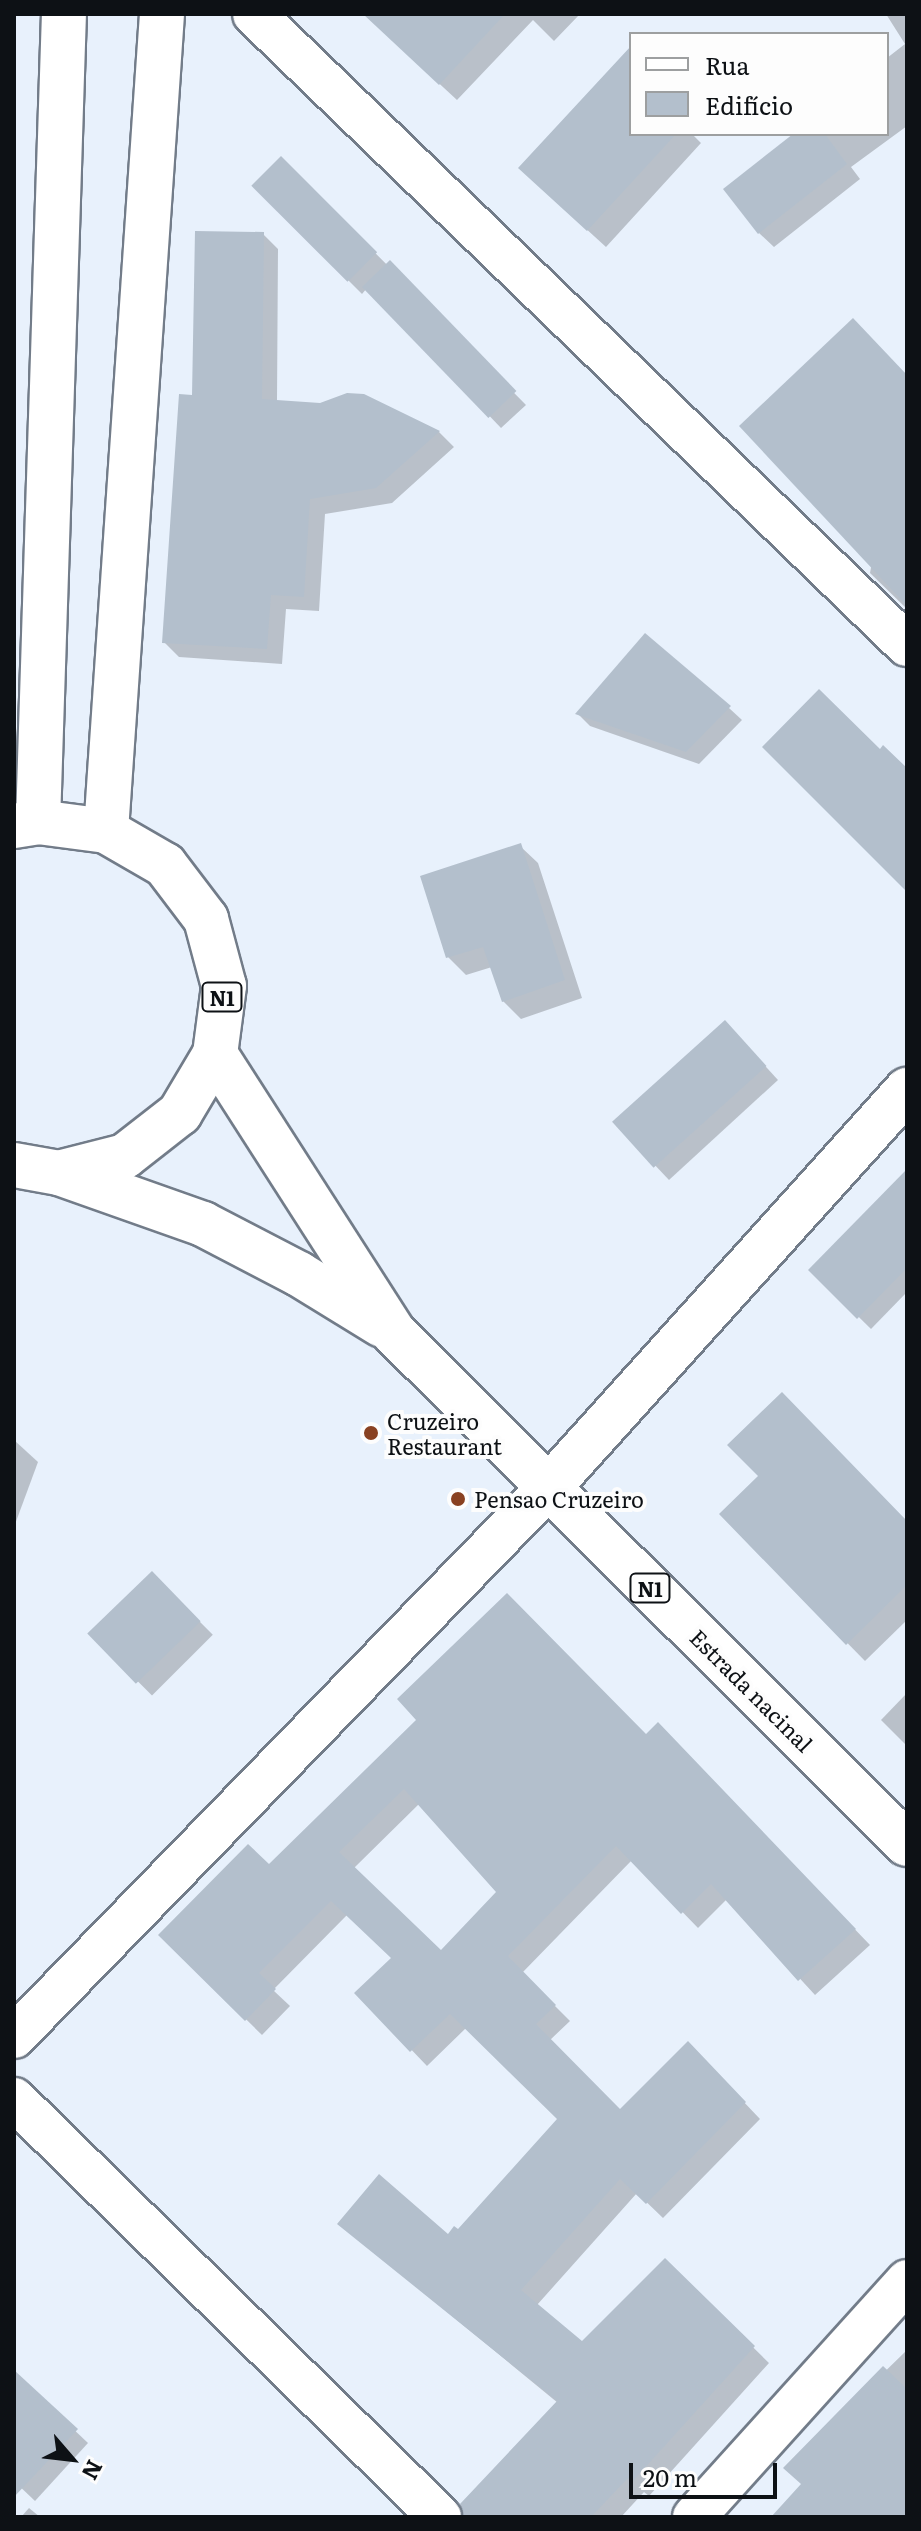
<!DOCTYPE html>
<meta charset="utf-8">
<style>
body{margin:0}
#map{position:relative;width:921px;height:2531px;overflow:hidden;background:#e8f1fc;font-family:Literata,serif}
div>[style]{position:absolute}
.shadow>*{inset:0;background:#0003;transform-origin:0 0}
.building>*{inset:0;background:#b3bfcc;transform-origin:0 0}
.roads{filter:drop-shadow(2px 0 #727c89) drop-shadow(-2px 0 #727c89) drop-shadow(0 2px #727c89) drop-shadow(0 -2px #727c89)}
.street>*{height:42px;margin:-21px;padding:0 21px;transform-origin:21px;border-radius:21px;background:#fff}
.secondary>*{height:44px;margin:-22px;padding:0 22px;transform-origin:22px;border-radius:22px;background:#fff}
.highway>*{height:44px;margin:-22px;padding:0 22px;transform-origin:22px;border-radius:22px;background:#fff}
.dots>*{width:22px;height:22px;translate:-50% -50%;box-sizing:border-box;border:4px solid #fdfdfd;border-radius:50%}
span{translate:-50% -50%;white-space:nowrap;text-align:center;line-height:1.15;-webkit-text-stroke:8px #fdfdfd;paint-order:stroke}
.shield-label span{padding:2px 6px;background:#fdfdfd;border:2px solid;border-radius:6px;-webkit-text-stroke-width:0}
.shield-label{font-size:20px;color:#0d1115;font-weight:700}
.poi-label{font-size:22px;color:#0d1115}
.left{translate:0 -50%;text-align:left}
.street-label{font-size:22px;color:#0d1115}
.frame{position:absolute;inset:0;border:16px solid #0d1115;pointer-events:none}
.legend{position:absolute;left:629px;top:32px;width:260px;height:104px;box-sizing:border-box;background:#fdfdfd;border:2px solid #9d9fa0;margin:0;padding:10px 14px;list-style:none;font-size:24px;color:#0d1115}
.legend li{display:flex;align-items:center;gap:16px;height:40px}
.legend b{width:40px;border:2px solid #9d9fa0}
.north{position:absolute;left:32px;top:2419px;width:80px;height:80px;-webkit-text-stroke:6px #fdfdfd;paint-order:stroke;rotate:118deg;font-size:22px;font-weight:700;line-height:32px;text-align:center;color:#0d1115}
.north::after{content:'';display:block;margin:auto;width:28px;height:36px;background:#0d1115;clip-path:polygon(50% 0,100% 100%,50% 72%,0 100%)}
.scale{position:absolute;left:629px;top:2463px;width:148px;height:36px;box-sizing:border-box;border:4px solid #0d1115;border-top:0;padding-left:10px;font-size:24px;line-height:28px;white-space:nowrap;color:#0d1115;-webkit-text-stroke:6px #fdfdfd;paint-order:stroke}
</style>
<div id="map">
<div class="shadow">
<i style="clip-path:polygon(364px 14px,580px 14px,554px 41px,533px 20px,457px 100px)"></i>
<i style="clip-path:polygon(886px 14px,907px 14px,907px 126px,851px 167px,860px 179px,774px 247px,759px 233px,794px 134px,887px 134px,887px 58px,905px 44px)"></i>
<i style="clip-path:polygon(631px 77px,631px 134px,692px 134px,701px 143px,606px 247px,538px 185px)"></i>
<i style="clip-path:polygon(281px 158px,526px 405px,501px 428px,367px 288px,362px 294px,254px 186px)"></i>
<i style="clip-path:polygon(263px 234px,278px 249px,277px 402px,320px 405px,363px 396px,439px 432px,454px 447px,392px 503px,325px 514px,319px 611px,286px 609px,282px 664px,179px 657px,164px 642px,194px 397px)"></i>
<i style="clip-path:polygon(907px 377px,907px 609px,870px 573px)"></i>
<i style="clip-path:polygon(729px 708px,742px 720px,699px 764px,590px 726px,578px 714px)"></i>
<i style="clip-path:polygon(520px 846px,538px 863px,582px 998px,521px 1019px,503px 1001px,492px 967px,466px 975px,448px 957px)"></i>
<i style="clip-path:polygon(737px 1035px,778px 1080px,669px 1180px,616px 1124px)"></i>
<i style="clip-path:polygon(907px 1172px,907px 1292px,871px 1329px,811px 1270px)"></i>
<i style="clip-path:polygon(14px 1440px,38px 1462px,14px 1527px)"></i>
<i style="clip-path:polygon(761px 1476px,907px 1523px,907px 1620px,865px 1661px,721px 1514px)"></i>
<i style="left:152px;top:1574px;width:86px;height:86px;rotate:45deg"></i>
<i style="clip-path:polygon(907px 1693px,907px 1746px,881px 1720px)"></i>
<i style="clip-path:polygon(evenodd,419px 1720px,673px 1740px,870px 1945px,815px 1995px,727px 1899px,698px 1928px,632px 1860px,522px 1973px,570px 2021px,549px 2041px,620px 2112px,703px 2059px,760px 2119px,663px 2218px,637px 2193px,537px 2305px,582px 2344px,665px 2261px,769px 2363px,649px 2496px,644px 2492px,621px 2517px,464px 2517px,558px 2403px,340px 2224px,449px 2237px,459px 2232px,559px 2119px,466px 2028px,427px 2066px,357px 1993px,393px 1958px,347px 1915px,273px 1990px,290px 2006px,262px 2035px,160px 1935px,269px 1867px,419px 1720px,420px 1803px,499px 1892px,441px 1953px,354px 1868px,420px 1803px)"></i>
<i style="clip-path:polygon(907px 2350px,907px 2517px,773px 2517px,803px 2485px,786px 2468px)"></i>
<i style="clip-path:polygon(14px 2373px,88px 2443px,35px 2501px,14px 2481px)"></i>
<i style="clip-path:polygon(29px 2508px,40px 2517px,21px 2517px)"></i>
</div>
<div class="building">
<i style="clip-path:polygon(363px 14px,505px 14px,439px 85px)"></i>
<i style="clip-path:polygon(631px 46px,631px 134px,676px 134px,587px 231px,518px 168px)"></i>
<i style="clip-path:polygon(793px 134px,825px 134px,847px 164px,758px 234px,723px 189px)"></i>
<i style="left:281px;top:156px;width:136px;height:42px;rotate:45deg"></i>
<i style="clip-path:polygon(195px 231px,264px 232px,262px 399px,320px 403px,347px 393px,364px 394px,440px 431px,376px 488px,310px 499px,304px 597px,271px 595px,267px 649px,162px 643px,179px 394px,192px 395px)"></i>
<i style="left:390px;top:260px;width:182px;height:39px;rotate:46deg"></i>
<i style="clip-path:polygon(853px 318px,907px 375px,907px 606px,739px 426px)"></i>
<i style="clip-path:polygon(645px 633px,731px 706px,686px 752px,575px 714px)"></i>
<i style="clip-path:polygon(819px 689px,880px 749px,883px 745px,907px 768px,907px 892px,762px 747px)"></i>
<i style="clip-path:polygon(521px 843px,565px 980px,502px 1002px,483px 947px,446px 958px,420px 876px)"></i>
<i style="left:725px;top:1020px;width:62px;height:152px;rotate:48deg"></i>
<i style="clip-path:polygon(907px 1169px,907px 1268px,857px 1319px,808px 1270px)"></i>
<i style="clip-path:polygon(782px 1392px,907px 1521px,907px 1585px,846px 1645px,719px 1514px,758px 1476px,727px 1445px)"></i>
<i style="left:152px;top:1571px;width:70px;height:90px;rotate:46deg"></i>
<i style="clip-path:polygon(evenodd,507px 1593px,646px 1734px,658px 1722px,856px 1929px,798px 1981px,711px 1884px,681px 1914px,616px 1846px,508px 1956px,556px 2005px,536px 2024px,620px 2109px,688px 2041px,746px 2102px,646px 2204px,620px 2179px,521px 2290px,582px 2341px,665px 2258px,755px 2346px,632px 2482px,628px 2478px,591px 2517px,463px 2517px,460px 2504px,557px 2401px,337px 2224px,379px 2174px,448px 2234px,454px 2226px,458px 2229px,557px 2119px,450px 2014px,410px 2052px,354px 1993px,391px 1958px,331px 1901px,259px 1973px,276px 1989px,245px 2021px,158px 1935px,248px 1844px,269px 1864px,416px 1720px,397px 1699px,507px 1593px,404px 1789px,496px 1892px,441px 1950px,339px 1852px,404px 1789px)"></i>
<i style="clip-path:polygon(883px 2366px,907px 2389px,907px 2517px,771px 2517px,801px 2484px,783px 2468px)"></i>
<i style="clip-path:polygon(14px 2370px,78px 2429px,14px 2497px)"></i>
</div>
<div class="roads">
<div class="street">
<i style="left:254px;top:14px;width:908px;rotate:44.02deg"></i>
<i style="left:14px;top:2037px;width:767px;rotate:-45.79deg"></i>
<i style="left:14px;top:2099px;width:597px;rotate:44.46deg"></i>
<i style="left:694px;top:2517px;width:318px;rotate:-47.9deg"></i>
</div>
<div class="secondary">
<i style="left:38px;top:822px;width:808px;rotate:-88.16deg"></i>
<i style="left:106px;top:831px;width:819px;rotate:-86.08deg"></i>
<i style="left:549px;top:1487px;width:535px;rotate:-47.96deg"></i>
</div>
<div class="highway">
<i style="left:14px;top:826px;width:24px;rotate:-9deg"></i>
<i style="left:38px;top:822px;width:69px;rotate:7.5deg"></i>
<i style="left:106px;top:831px;width:68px;rotate:30deg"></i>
<i style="left:165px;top:865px;width:68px;rotate:52.8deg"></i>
<i style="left:206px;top:919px;width:69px;rotate:75deg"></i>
<i style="left:224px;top:986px;width:69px;rotate:97.5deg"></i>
<i style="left:215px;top:1054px;width:69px;rotate:120.7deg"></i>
<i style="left:180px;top:1113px;width:70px;rotate:142deg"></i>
<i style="left:125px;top:1156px;width:68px;rotate:165.6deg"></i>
<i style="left:59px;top:1173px;width:46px;rotate:-169.9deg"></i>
<i style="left:215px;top:1054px;width:331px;rotate:57.3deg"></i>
<i style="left:394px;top:1333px;width:724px;rotate:44.89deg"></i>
<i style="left:59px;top:1173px;width:153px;rotate:19.5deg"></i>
<i style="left:203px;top:1224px;width:108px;rotate:27.5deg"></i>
<i style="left:299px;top:1274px;width:97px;rotate:31.6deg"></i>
</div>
</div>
<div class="dots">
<i style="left:371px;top:1433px;background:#894121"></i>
<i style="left:458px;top:1499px;background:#894121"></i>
</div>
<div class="shield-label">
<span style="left:222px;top:997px">N1</span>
<span style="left:650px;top:1588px">N1</span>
</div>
<div class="poi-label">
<span class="left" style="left:387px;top:1433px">Cruzeiro<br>Restaurant</span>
<span class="left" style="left:474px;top:1499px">Pensao Cruzeiro</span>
</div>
<div class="street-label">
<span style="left:752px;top:1690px;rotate:45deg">Estrada nacinal</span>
</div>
<div class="frame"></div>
<ul class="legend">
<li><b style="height:10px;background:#fff"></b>Rua</li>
<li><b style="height:22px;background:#b3bfcc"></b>Edifício</li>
</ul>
<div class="north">N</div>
<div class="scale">20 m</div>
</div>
